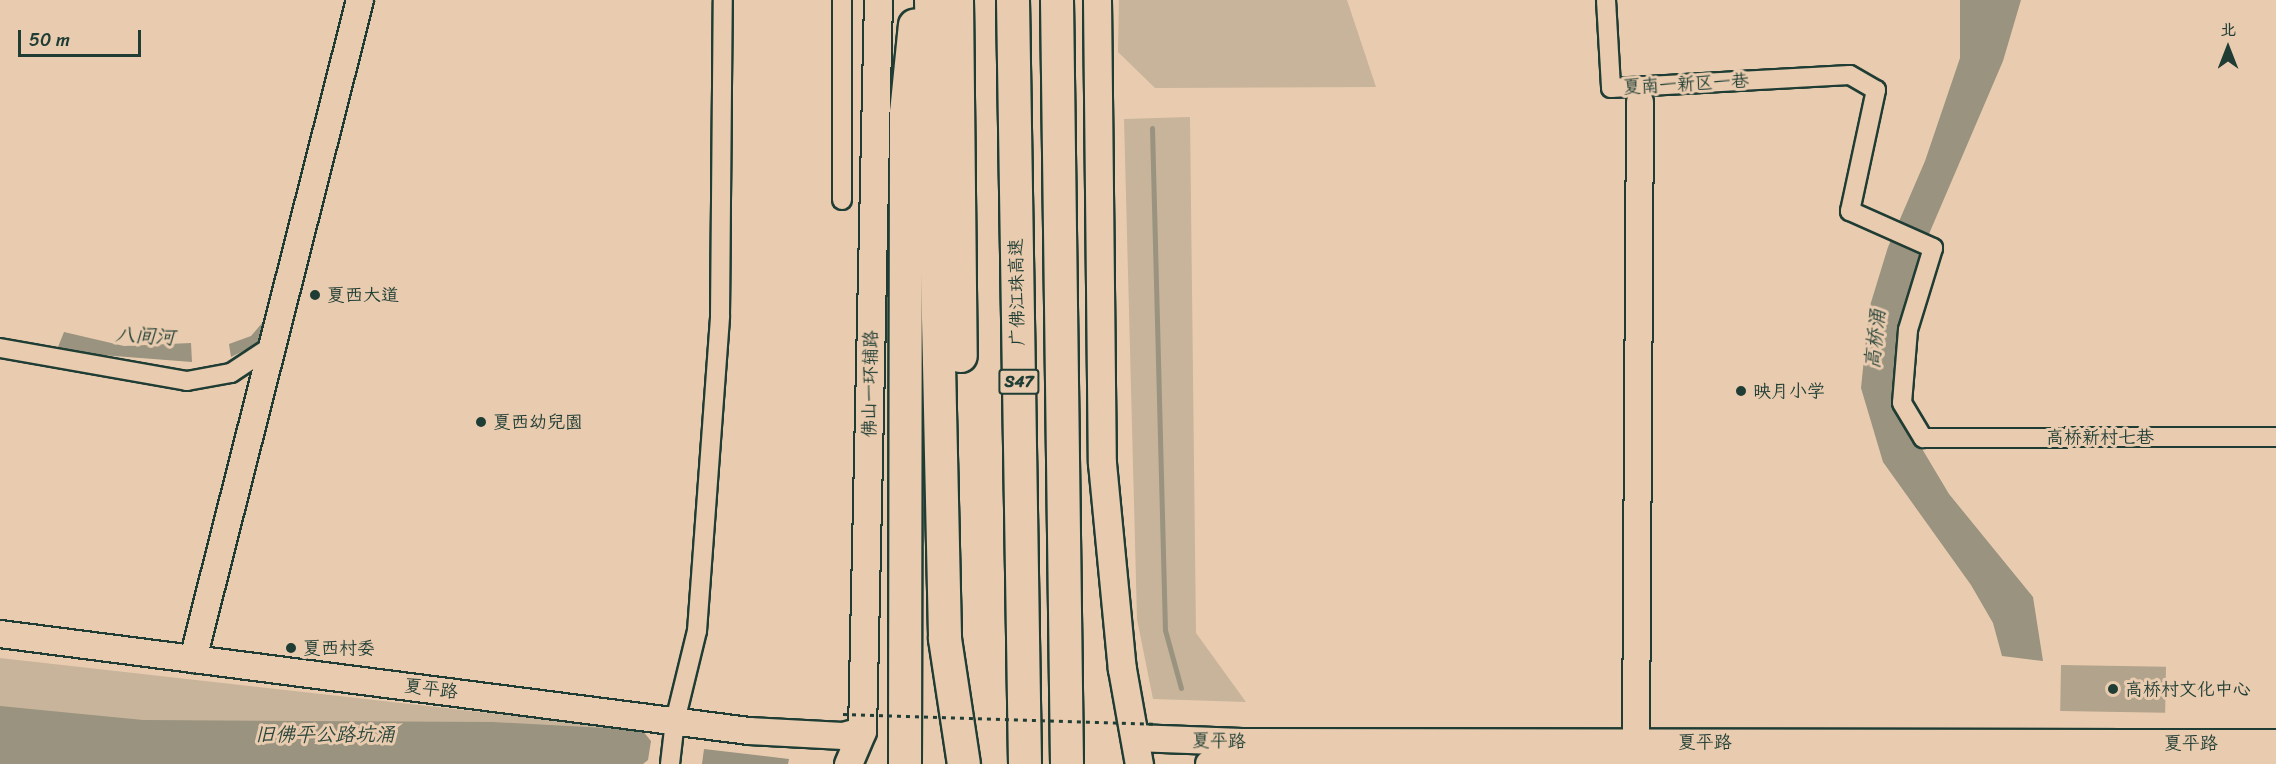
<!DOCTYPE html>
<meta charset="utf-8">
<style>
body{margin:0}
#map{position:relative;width:2276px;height:764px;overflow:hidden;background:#e9ccaf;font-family:Sriracha,"LXGW WenKai TC",sans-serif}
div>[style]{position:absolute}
.green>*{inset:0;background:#c8b49a}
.water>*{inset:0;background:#99937f}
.stream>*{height:5px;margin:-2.5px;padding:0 2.5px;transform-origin:2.5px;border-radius:2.5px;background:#99937f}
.building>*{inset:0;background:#b2a38c;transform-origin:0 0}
.roads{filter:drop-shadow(2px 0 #1f3d34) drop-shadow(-2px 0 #1f3d34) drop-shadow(0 2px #1f3d34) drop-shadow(0 -2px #1f3d34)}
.street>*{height:18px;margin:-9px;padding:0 9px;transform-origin:9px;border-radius:9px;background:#e9ccaf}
.secondary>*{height:26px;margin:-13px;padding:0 13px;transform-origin:13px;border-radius:13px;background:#e9ccaf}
.primary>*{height:27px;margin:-13.5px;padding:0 13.5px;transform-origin:13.5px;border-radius:13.5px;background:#e9ccaf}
.highway>*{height:32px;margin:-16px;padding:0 16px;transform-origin:16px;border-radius:16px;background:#e9ccaf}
.path-bridge>*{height:3px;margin-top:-1.5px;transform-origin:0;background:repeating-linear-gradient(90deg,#1f3d34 0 4.5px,transparent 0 9px)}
.dots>*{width:16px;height:16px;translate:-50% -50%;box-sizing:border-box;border:3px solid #e9ccaf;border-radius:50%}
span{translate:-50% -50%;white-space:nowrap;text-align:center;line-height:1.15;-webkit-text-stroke:6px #e9ccaf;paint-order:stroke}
.shield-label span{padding:2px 4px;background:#e9ccaf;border:2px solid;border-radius:4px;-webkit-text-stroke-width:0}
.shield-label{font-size:16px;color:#1f3d34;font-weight:700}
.street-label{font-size:18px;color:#1f3d34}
.poi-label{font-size:18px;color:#1f3d34}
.left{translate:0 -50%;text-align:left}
.water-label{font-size:20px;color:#2b463c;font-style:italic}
.north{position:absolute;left:2198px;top:18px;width:60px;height:60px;-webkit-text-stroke:4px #e9ccaf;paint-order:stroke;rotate:0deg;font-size:16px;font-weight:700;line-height:24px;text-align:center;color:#1f3d34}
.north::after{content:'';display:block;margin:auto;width:21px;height:27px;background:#1f3d34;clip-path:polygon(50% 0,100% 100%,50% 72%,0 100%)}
.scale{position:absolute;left:18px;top:30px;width:123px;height:27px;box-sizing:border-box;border:3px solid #1f3d34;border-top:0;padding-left:8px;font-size:18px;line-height:21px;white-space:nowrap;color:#1f3d34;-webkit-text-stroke:4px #e9ccaf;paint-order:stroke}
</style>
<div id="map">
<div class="green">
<i style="clip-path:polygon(1119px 0,1347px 0,1376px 87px,1155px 88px,1118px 52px)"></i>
<i style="clip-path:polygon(1190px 117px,1196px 633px,1246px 702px,1153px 699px,1137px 619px,1124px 119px)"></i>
<i style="clip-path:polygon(0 658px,616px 727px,616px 764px,0 764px)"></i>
</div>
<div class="water">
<i style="clip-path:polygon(1960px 0,2021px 0,2003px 61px,1920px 255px,1904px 315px,1901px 376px,1915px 437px,1949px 494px,2033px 597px,2043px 661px,2002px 656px,1993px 623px,1971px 585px,1883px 462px,1861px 388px,1869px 309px,1888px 247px,1925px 161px,1960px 58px)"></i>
<i style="clip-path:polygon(269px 315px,268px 339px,231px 357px,229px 344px,251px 336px)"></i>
<i style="clip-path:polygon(64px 332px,124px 346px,191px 343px,192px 362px,76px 353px,58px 347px)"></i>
<i style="clip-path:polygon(0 706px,143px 720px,492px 722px,642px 730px,651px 741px,648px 760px,643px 764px,0 764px)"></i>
<i style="clip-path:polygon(704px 749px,789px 759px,788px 764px,702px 764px)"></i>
</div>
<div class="stream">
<i style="left:1152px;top:128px;width:502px;rotate:88.52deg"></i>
<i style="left:1165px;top:630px;width:60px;rotate:74.6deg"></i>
</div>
<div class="building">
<i style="left:2061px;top:665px;width:105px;height:46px;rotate:1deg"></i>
</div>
<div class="roads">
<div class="street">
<i style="left:842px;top:0;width:200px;rotate:90deg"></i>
<i style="left:1606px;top:0;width:88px;rotate:86.7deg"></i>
<i style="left:1611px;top:88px;width:239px;rotate:-3.1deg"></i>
<i style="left:1850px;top:75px;width:30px;rotate:30deg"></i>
<i style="left:1876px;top:90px;width:124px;rotate:102.1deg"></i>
<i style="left:1850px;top:211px;width:91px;rotate:24deg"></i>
<i style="left:1933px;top:248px;width:86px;rotate:107deg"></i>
<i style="left:1908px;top:330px;width:73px;rotate:94.7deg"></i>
<i style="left:1902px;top:403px;width:41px;rotate:59deg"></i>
<i style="left:1923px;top:438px;width:353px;rotate:-0.2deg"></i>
<i style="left:0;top:348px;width:190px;rotate:10deg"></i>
<i style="left:187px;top:381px;width:45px;rotate:-10.3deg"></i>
<i style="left:231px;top:373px;width:49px;rotate:-33.4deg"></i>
<i style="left:670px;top:764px;width:43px;rotate:-83.4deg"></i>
<i style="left:675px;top:721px;width:93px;rotate:-76.3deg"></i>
<i style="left:697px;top:631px;width:316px;rotate:-85.8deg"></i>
<i style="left:720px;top:316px;width:316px;rotate:-89.5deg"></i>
</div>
<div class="secondary">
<i style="left:0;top:634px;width:755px;rotate:7.38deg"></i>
<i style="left:749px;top:731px;width:94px;rotate:3deg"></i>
<i style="left:843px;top:736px;width:20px;rotate:-15deg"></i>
<i style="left:193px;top:659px;width:680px;rotate:-75.78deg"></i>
<i style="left:1135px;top:738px;width:107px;rotate:2.1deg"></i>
<i style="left:1242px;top:742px;width:1034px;rotate:0.06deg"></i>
<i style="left:1636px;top:742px;width:640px;rotate:-89.64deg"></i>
<i style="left:1209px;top:764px;width:1067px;rotate:-0.11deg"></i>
</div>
<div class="primary">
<i style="left:1097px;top:0;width:463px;rotate:89.4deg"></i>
<i style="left:1102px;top:463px;width:207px;rotate:84.5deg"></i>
<i style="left:1122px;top:669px;width:97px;rotate:79.9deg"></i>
<i style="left:848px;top:764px;width:36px;rotate:-67deg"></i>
<i style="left:862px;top:731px;width:731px;rotate:-88.75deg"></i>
</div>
<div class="highway">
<i style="left:931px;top:0;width:639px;rotate:88.74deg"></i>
<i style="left:945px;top:639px;width:126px;rotate:81.4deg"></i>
<i style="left:957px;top:0;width:356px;rotate:89.4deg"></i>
<i style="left:1013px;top:0;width:764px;rotate:89.1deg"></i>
<i style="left:1057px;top:0;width:764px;rotate:89.25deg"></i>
<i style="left:905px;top:764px;width:651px;rotate:-89.91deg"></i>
<i style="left:906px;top:113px;width:88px;rotate:-84.2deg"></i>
</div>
</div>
<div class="path-bridge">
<i style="left:843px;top:714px;width:310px;rotate:1.8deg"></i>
</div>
<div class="dots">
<i style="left:315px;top:295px;background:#1f3d34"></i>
<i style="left:1741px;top:391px;background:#1f3d34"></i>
<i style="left:481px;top:422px;background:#1f3d34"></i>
<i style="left:291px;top:648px;background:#1f3d34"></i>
<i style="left:2113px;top:689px;background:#1f3d34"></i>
</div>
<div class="shield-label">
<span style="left:1019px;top:382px">S47</span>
</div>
<div class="street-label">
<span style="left:1686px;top:84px;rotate:-3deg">夏南一新区一巷</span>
<span style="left:1017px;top:292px;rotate:-91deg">广佛江珠高速</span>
<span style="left:870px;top:384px;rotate:-89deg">佛山一环辅路</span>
<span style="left:2100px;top:437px">高桥新村七巷</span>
<span style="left:431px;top:689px;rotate:7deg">夏平路</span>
<span style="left:1219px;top:741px;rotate:1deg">夏平路</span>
<span style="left:1705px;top:742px">夏平路</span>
<span style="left:2191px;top:743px">夏平路</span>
</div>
<div class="poi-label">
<span class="left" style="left:327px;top:295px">夏西大道</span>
<span class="left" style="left:1753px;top:391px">映月小学</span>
<span class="left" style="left:493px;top:422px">夏西幼兒園</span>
<span class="left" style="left:303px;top:648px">夏西村委</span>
<span class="left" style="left:2125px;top:689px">高桥村文化中心</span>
</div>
<div class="water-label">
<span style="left:145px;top:336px;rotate:3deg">八间河</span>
<span style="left:1875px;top:339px;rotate:-84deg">高桥涌</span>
<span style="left:325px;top:734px">旧佛平公路坑涌</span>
</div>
<div class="north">北</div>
<div class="scale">50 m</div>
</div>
